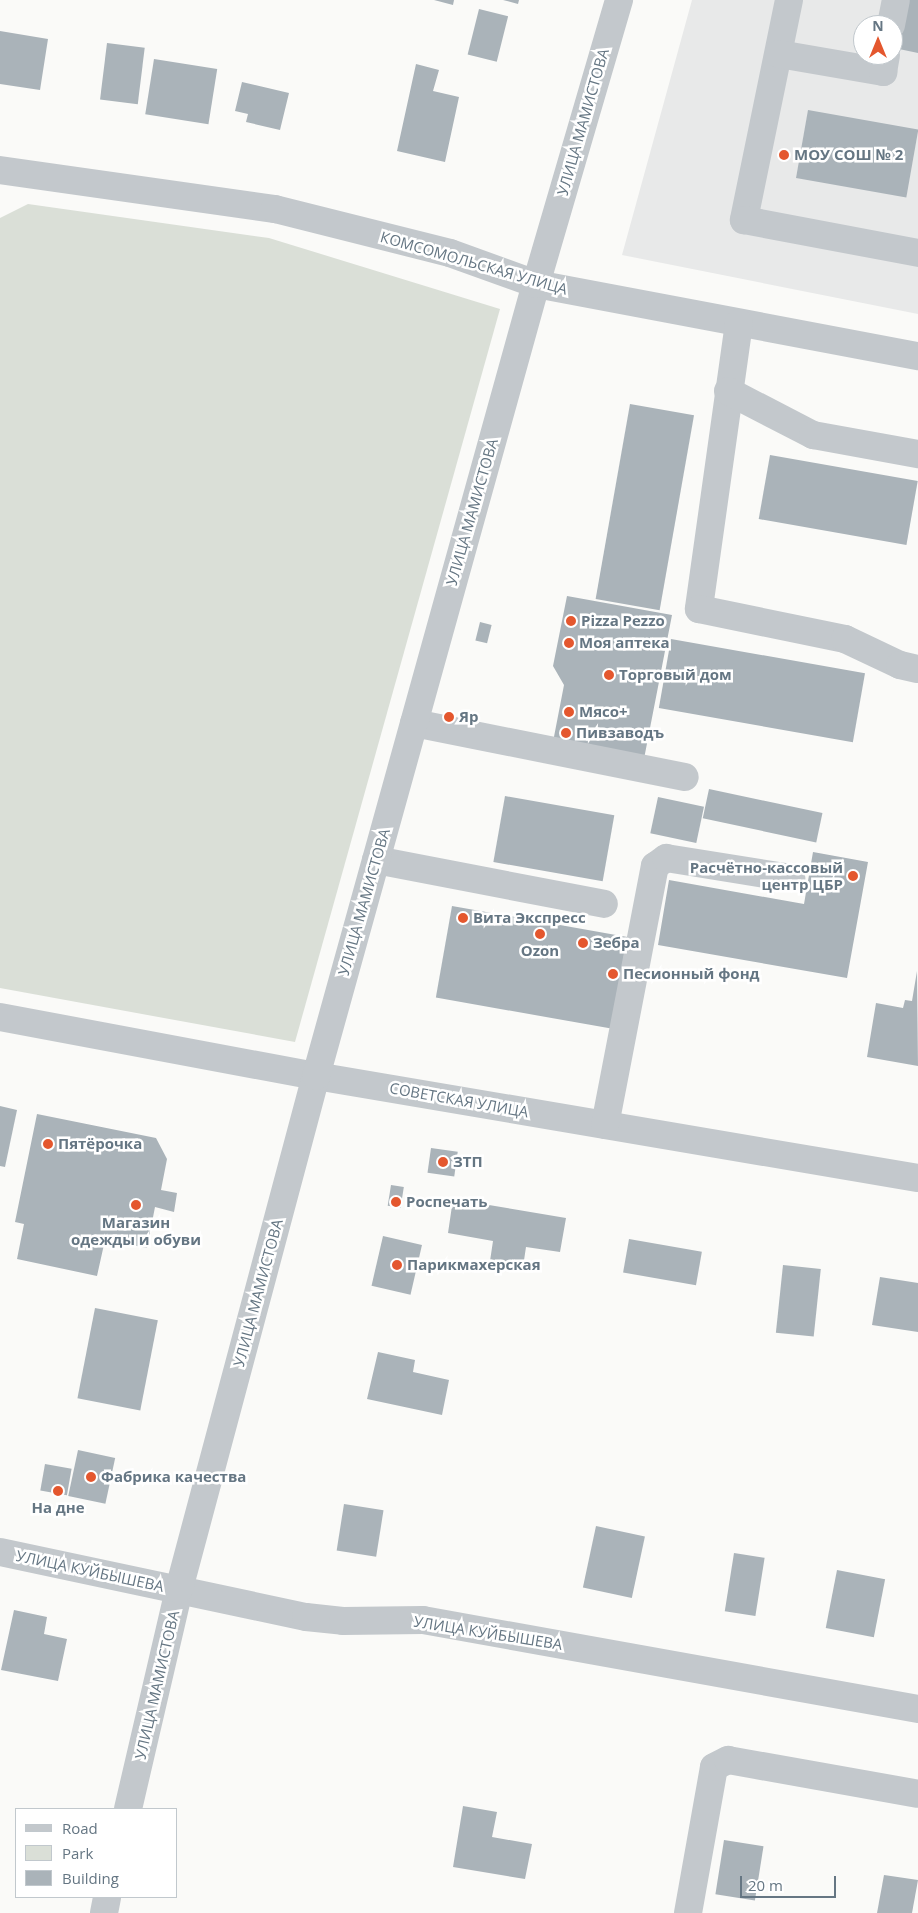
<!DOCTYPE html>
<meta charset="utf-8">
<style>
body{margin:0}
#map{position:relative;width:918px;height:1913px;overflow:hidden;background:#fafaf8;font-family:"Open Sans",sans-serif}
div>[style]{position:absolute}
.built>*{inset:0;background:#e8e9e9}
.green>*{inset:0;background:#dadfd7}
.building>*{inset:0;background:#aab3b9;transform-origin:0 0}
.minor>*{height:28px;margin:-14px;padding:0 14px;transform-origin:14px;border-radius:14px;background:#c3c8cc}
.dots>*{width:14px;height:14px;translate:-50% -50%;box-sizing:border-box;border:2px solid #fff;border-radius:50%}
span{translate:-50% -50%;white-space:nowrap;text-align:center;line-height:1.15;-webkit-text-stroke:5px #fff;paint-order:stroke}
.street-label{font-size:15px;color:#657683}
.poi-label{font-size:15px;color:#657683;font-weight:700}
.left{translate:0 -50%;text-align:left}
.right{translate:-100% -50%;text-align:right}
.legend{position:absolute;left:15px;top:1808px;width:162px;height:90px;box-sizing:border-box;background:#fff;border:1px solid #c1c8cd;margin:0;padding:6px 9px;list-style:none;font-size:15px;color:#657683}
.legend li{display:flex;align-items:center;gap:10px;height:25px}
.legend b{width:25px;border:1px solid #c1c8cd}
.north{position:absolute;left:853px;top:15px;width:50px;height:50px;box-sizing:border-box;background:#fff;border:1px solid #c1c8cd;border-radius:50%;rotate:0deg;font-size:14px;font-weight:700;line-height:20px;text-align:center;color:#657683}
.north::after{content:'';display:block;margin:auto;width:18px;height:22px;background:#e4572e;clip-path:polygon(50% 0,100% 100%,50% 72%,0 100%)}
.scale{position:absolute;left:740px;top:1876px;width:96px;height:22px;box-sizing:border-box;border:2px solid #657683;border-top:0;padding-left:6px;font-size:15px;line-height:18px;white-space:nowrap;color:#657683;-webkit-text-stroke:4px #fff;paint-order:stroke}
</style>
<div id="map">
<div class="built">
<i style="clip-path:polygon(evenodd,692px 0,918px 0,918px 314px,622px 255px,692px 0,863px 25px,893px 25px,893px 55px,863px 55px,863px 25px)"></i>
</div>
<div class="green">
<i style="clip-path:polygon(28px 204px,269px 238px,500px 309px,295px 1042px,0 988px,0 218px)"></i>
</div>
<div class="building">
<i style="clip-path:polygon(434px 0,454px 0,453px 5px)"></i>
<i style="clip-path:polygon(503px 0,519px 0,518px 4px)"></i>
<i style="clip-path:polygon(907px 0,918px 0,918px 53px,899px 49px)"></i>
<i style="left:479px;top:9px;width:30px;height:47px;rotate:14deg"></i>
<i style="clip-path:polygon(0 31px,48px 39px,40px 90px,0 84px)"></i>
<i style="left:107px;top:43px;width:38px;height:57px;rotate:7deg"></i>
<i style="left:154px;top:59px;width:64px;height:56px;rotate:9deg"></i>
<i style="clip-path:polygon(416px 64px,439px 70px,433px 91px,459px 97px,445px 162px,397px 151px)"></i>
<i style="clip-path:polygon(242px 82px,289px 93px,280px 130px,246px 122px,248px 114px,235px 111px)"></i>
<i style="left:808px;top:110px;width:112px;height:69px;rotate:10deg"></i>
<i style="left:630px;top:404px;width:65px;height:198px;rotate:10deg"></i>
<i style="left:770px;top:455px;width:150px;height:65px;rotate:10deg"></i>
<i style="clip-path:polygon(567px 596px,672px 615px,643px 764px,552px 747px,564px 685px,553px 666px)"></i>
<i style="left:480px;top:622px;width:12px;height:19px;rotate:14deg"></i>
<i style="left:671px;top:639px;width:197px;height:70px;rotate:10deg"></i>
<i style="left:709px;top:789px;width:116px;height:30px;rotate:12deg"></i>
<i style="left:505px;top:796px;width:111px;height:67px;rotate:10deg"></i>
<i style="left:658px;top:797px;width:47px;height:37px;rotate:12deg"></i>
<i style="clip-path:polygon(813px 852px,868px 862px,847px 978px,658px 945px,669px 880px,804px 904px)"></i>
<i style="left:452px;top:906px;width:178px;height:93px;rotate:10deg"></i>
<i style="clip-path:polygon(917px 971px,918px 1066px,867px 1057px,876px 1003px,903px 1008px,905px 1000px,912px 1001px)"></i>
<i style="clip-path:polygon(0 1106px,17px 1110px,5px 1167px,0 1166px)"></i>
<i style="clip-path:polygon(37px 1114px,156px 1138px,167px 1159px,161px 1190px,177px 1193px,174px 1212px,155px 1207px,147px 1248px,105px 1240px,97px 1276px,17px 1259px,24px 1224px,15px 1222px)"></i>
<i style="left:431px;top:1148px;width:27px;height:25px;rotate:8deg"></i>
<i style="left:391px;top:1185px;width:13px;height:21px;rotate:9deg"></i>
<i style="clip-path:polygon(453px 1199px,566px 1218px,560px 1252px,526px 1247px,523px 1267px,490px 1261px,493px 1241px,448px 1233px)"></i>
<i style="left:383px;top:1236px;width:40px;height:51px;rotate:13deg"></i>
<i style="left:629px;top:1239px;width:74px;height:34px;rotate:10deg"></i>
<i style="left:783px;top:1265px;width:38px;height:68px;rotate:6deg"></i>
<i style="clip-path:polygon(880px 1277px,918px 1283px,918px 1332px,872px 1325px)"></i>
<i style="left:95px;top:1308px;width:64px;height:92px;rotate:11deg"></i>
<i style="clip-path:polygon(378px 1352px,415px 1360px,413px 1372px,449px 1380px,442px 1415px,367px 1399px)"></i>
<i style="left:78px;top:1450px;width:38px;height:47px;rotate:12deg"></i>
<i style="left:45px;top:1464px;width:27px;height:27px;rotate:10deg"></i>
<i style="left:344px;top:1504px;width:40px;height:47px;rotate:9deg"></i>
<i style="left:596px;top:1526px;width:50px;height:63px;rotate:12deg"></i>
<i style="left:734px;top:1553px;width:31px;height:59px;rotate:9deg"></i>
<i style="left:837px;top:1570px;width:49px;height:59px;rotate:11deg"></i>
<i style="clip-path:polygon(14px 1610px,47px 1617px,44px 1634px,67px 1639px,58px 1681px,1px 1670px)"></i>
<i style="clip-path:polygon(463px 1806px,497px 1812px,492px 1837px,532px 1844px,525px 1879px,453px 1867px)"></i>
<i style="left:724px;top:1840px;width:40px;height:55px;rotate:9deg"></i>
<i style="clip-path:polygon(884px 1875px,918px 1880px,912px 1913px,877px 1913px)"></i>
</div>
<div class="minor">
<i style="left:789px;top:0;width:225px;rotate:101.6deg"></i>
<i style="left:744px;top:220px;width:177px;rotate:10.7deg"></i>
<i style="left:891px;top:25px;width:25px;rotate:-79deg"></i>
<i style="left:779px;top:54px;width:106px;rotate:9.8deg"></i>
<i style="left:883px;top:72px;width:17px;rotate:-80deg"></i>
<i style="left:0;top:170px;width:278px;rotate:8.1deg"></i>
<i style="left:275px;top:209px;width:180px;rotate:14.1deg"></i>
<i style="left:450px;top:253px;width:91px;rotate:19.8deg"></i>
<i style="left:536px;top:284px;width:389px;rotate:10.7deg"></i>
<i style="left:739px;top:323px;width:289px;rotate:98deg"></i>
<i style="left:699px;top:609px;width:149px;rotate:11.6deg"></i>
<i style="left:845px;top:639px;width:61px;rotate:25.3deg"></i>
<i style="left:900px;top:665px;width:18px;rotate:13deg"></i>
<i style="left:728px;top:391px;width:96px;rotate:27.4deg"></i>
<i style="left:813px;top:435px;width:107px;rotate:10.3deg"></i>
<i style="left:414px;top:723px;width:276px;rotate:11.3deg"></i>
<i style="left:376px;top:860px;width:232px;rotate:10.9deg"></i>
<i style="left:0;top:1017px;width:321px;rotate:10.6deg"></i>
<i style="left:316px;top:1076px;width:611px;rotate:9.62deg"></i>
<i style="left:605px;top:1125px;width:264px;rotate:-79.1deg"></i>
<i style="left:655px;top:866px;width:14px;rotate:-36deg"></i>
<i style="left:666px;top:858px;width:127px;rotate:9.1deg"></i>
<i style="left:0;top:1552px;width:313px;rotate:12deg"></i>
<i style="left:306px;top:1617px;width:37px;rotate:6deg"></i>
<i style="left:343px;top:1621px;width:80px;rotate:-0.7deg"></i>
<i style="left:423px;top:1620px;width:503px;rotate:10.19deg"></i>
<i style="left:128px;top:1809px;width:226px;rotate:-76.9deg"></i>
<i style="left:179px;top:1589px;width:531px;rotate:-75.05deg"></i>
<i style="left:316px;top:1076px;width:822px;rotate:-74.48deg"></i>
<i style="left:536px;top:284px;width:296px;rotate:-73.7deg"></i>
<i style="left:104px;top:1913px;width:16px;rotate:-79deg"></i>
<i style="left:688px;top:1913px;width:148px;rotate:-79.9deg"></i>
<i style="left:714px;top:1767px;width:16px;rotate:-27deg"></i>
<i style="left:728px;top:1760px;width:193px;rotate:10.1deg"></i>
</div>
<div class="dots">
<i style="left:784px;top:155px;background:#e4572e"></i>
<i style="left:571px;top:621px;background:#e4572e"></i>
<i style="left:569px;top:643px;background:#e4572e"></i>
<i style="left:609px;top:675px;background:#e4572e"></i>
<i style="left:569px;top:712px;background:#e4572e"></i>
<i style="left:449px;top:717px;background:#e4572e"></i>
<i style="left:566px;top:733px;background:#e4572e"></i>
<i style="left:853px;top:876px;background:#e4572e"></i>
<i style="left:463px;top:918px;background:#e4572e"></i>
<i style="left:540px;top:934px;background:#e4572e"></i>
<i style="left:583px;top:943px;background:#e4572e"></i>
<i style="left:613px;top:974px;background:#e4572e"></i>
<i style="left:48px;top:1144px;background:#e4572e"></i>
<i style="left:443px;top:1162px;background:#e4572e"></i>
<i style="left:396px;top:1202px;background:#e4572e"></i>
<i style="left:136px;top:1205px;background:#e4572e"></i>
<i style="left:397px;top:1265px;background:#e4572e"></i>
<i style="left:91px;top:1477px;background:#e4572e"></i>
<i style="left:58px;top:1491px;background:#e4572e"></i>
</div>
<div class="street-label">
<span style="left:583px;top:122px;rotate:-74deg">УЛИЦА МАМИСТОВА</span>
<span style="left:474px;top:263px;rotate:16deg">КОМСОМОЛЬСКАЯ УЛИЦА</span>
<span style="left:472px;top:512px;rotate:-74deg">УЛИЦА МАМИСТОВА</span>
<span style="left:364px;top:902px;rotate:-74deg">УЛИЦА МАМИСТОВА</span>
<span style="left:459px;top:1100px;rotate:10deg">СОВЕТСКАЯ УЛИЦА</span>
<span style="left:258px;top:1293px;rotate:-75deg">УЛИЦА МАМИСТОВА</span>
<span style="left:90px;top:1571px;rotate:12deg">УЛИЦА КУЙБЫШЕВА</span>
<span style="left:488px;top:1633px;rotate:9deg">УЛИЦА КУЙБЫШЕВА</span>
<span style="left:157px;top:1685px;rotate:-77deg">УЛИЦА МАМИСТОВА</span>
</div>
<div class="poi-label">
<span class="left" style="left:794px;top:155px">МОУ СОШ № 2</span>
<span class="left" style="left:581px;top:621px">Pizza Pezzo</span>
<span class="left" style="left:579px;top:643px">Моя аптека</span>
<span class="left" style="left:619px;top:675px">Торговый дом</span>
<span class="left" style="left:579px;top:712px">Мясо+</span>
<span class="left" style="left:459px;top:717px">Яр</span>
<span class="left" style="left:576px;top:733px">Пивзаводъ</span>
<span class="right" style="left:843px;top:876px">Расчётно-кассовый<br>центр ЦБР</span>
<span class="left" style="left:473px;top:918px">Вита Экспресс</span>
<span class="left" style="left:593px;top:943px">Зебра</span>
<span style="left:540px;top:951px">Ozon</span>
<span class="left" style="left:623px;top:974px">Песионный фонд</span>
<span class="left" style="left:58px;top:1144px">Пятёрочка</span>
<span class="left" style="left:453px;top:1162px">ЗТП</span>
<span class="left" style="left:406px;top:1202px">Роспечать</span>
<span style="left:136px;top:1231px">Магазин<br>одежды и обуви</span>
<span class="left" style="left:407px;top:1265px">Парикмахерская</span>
<span class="left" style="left:101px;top:1477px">Фабрика качества</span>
<span style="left:58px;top:1508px">На дне</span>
</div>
<ul class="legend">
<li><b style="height:6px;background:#c3c8cc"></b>Road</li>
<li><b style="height:14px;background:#dadfd7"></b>Park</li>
<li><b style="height:14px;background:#aab3b9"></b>Building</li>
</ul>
<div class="north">N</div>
<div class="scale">20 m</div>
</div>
